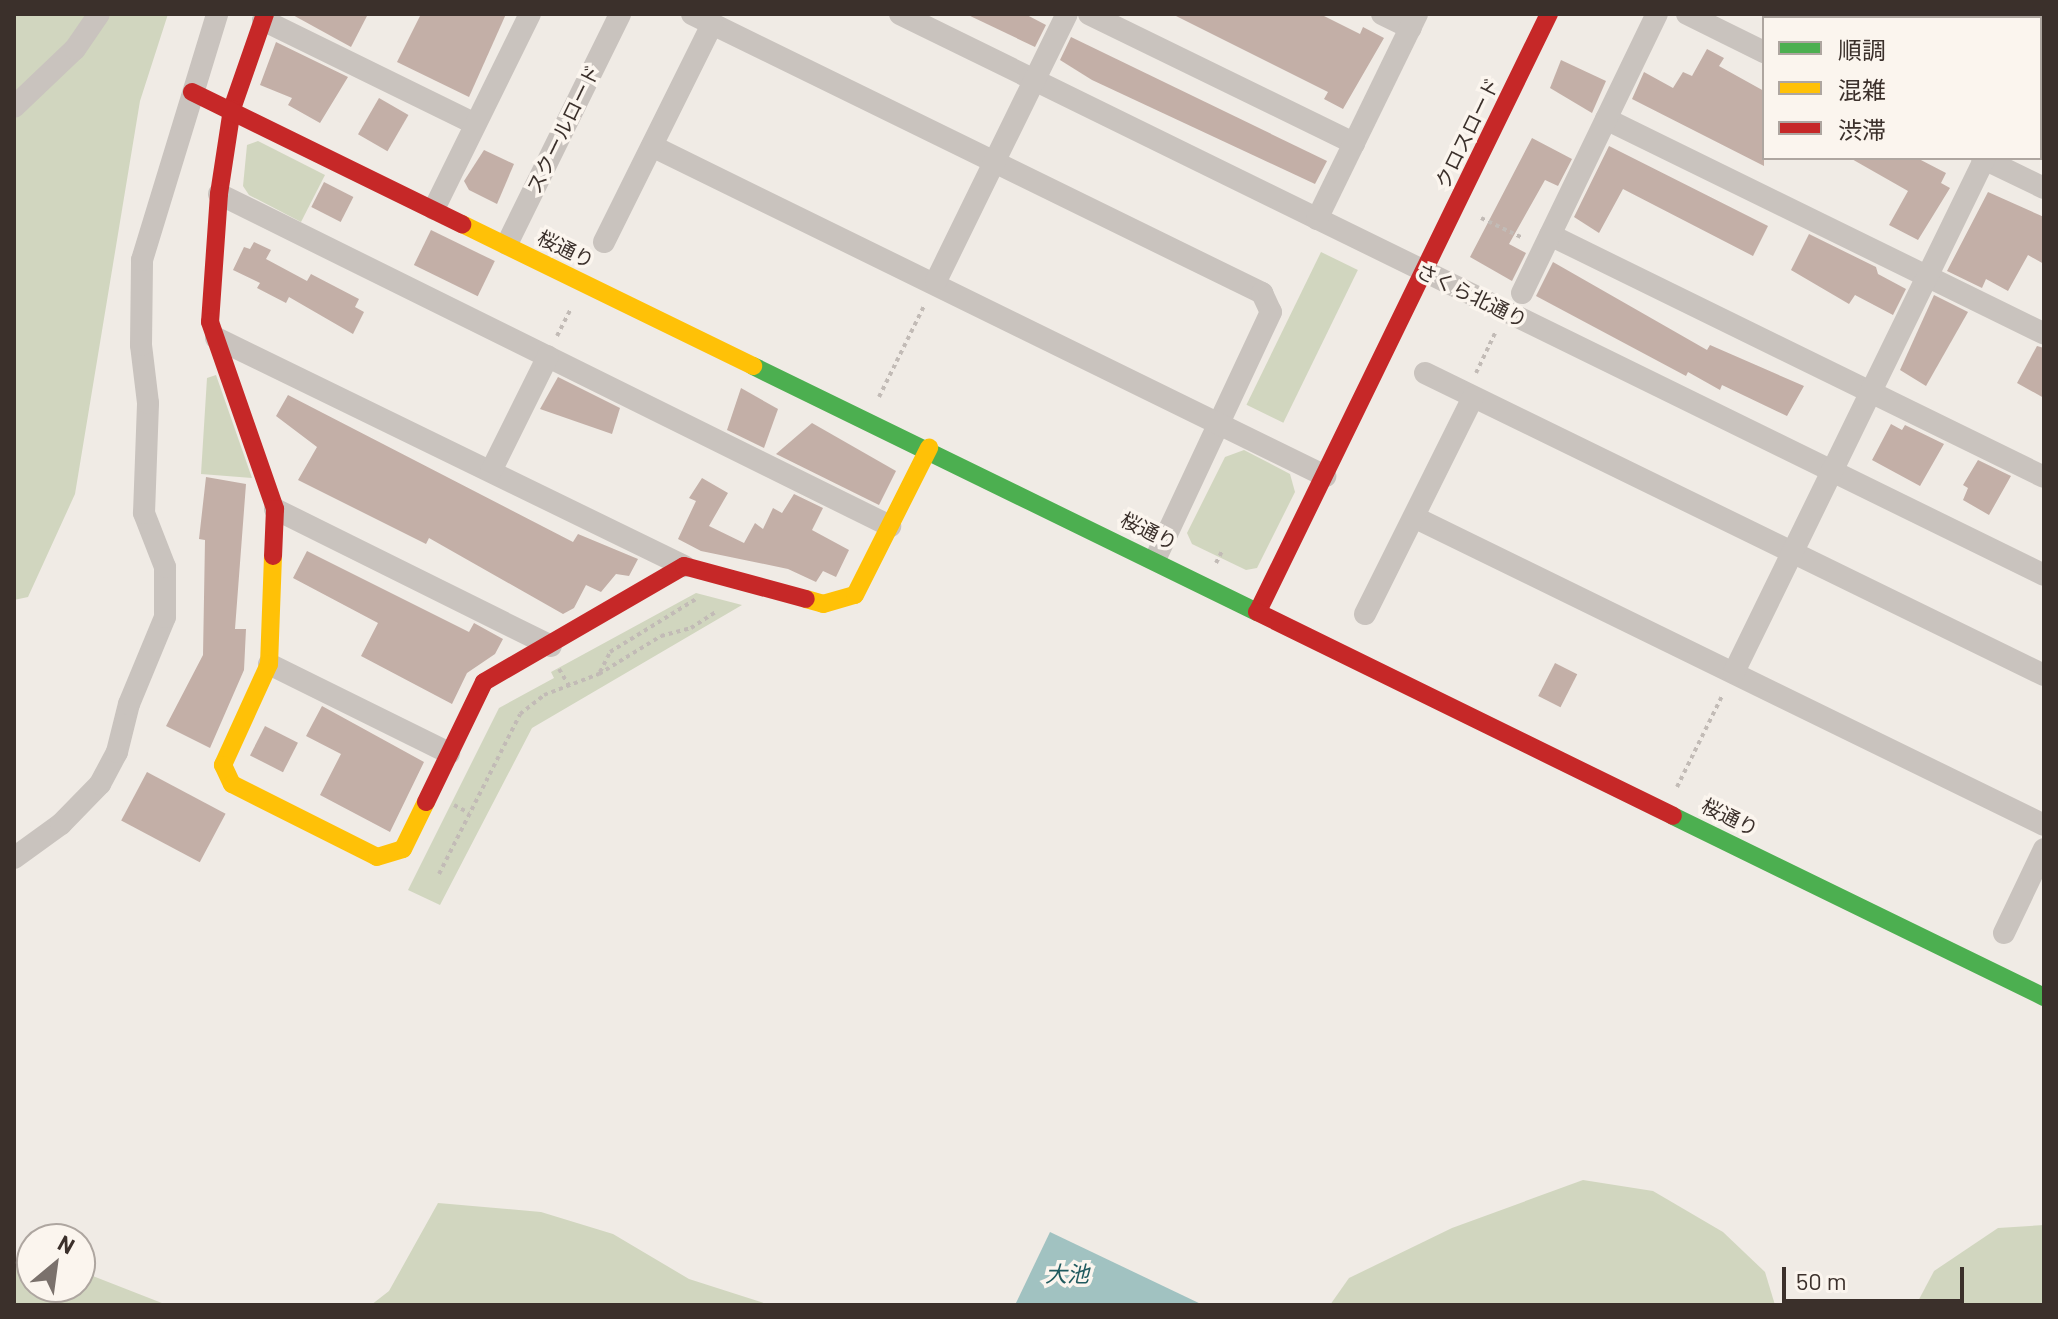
<!DOCTYPE html>
<meta charset="utf-8">
<style>
body{margin:0}
#map{position:relative;width:2058px;height:1319px;overflow:hidden;background:#f0ebe5;font-family:Barlow,"Noto Sans JP",sans-serif}
div>[style]{position:absolute}
.green>*{inset:0;background:#d1d6bf;transform-origin:0 0}
.water>*{inset:0;background:#a1c2c1}
.building>*{inset:0;background:#c3afa7;transform-origin:0 0}
.path>*{height:4px;margin-top:-2px;transform-origin:0;background:repeating-linear-gradient(90deg,#c2bbb6 0 4px,transparent 0 8px)}
.street>*{height:22px;margin:-11px;padding:0 11px;transform-origin:11px;border-radius:11px;background:#c9c3be}
.fast>*{height:18px;margin:-9px;padding:0 9px;transform-origin:9px;border-radius:9px;background:#4caf50}
.slow>*{height:18px;margin:-9px;padding:0 9px;transform-origin:9px;border-radius:9px;background:#ffc107}
.jam>*{height:18px;margin:-9px;padding:0 9px;transform-origin:9px;border-radius:9px;background:#c62828}
span{translate:-50% -50%;white-space:nowrap;text-align:center;line-height:1.15;-webkit-text-stroke:7px #fbf5ee;paint-order:stroke}
.street-label{font-size:20px;color:#3b302b}
.water-label{font-size:22px;color:#1f5a5e;font-style:italic}
.frame{position:absolute;inset:0;border:16px solid #3b302b;pointer-events:none}
.legend{position:absolute;left:1762px;top:16px;width:280px;height:144px;box-sizing:border-box;background:#fbf5ee;border:2px solid #aea6a0;margin:0;padding:10px 14px;list-style:none;font-size:24px;color:#3b302b}
.legend li{display:flex;align-items:center;gap:16px;height:40px}
.legend b{width:40px;border:2px solid #aea6a0}
.north{position:absolute;left:16px;top:1223px;width:80px;height:80px;box-sizing:border-box;background:#fbf5ee;border:2px solid #aea6a0;border-radius:50%;rotate:29deg;font-size:22px;font-weight:700;line-height:32px;text-align:center;color:#3b302b}
.north::after{content:'';display:block;margin:auto;width:28px;height:36px;background:#7a716c;clip-path:polygon(50% 0,100% 100%,50% 72%,0 100%)}
.scale{position:absolute;left:1782px;top:1267px;width:182px;height:36px;box-sizing:border-box;border:4px solid #3b302b;border-top:0;padding-left:10px;font-size:24px;line-height:28px;white-space:nowrap;color:#3b302b;-webkit-text-stroke:6px #fbf5ee;paint-order:stroke}
</style>
<div id="map">
<div class="green">
<i style="clip-path:polygon(14px 14px,168px 14px,140px 101px,75px 494px,28px 597px,14px 600px)"></i>
<i style="clip-path:polygon(258px 141px,325px 175px,301px 222px,249px 195px,243px 186px,247px 145px)"></i>
<i style="left:1321px;top:252px;width:41px;height:170px;rotate:26deg"></i>
<i style="clip-path:polygon(216px 375px,252px 478px,201px 474px,207px 378px)"></i>
<i style="clip-path:polygon(1244px 450px,1290px 474px,1295px 492px,1257px 568px,1246px 570px,1192px 544px,1187px 533px,1225px 457px)"></i>
<i style="clip-path:polygon(696px 593px,742px 605px,532px 728px,440px 905px,408px 890px,499px 708px,554px 678px,551px 672px)"></i>
<i style="clip-path:polygon(1583px 1180px,1653px 1191px,1723px 1232px,1765px 1272px,1775px 1305px,1330px 1305px,1349px 1278px,1452px 1228px)"></i>
<i style="clip-path:polygon(438px 1203px,541px 1212px,613px 1234px,689px 1279px,770px 1305px,371px 1305px,389px 1291px)"></i>
<i style="clip-path:polygon(2044px 1225px,2044px 1305px,1916px 1305px,1934px 1271px,1998px 1228px)"></i>
<i style="clip-path:polygon(32px 1257px,32px 1287px,80px 1287px,80px 1271px,167px 1305px,14px 1305px,14px 1259px)"></i>
</div>
<div class="water">
<i style="clip-path:polygon(1050px 1232px,1203px 1305px,1015px 1305px)"></i>
</div>
<div class="building">
<i style="clip-path:polygon(291px 14px,368px 14px,351px 47px)"></i>
<i style="clip-path:polygon(421px 14px,506px 14px,469px 97px,397px 62px)"></i>
<i style="clip-path:polygon(966px 14px,1025px 14px,1046px 25px,1035px 47px)"></i>
<i style="clip-path:polygon(1172px 14px,1320px 14px,1360px 34px,1363px 27px,1384px 38px,1343px 109px,1324px 99px,1328px 92px)"></i>
<i style="clip-path:polygon(1071px 37px,1327px 161px,1315px 184px,1092px 80px,1060px 60px)"></i>
<i style="clip-path:polygon(276px 42px,348px 77px,320px 123px,288px 105px,292px 98px,260px 85px)"></i>
<i style="clip-path:polygon(1707px 49px,1724px 58px,1719px 66px,1764px 91px,1764px 166px,1632px 99px,1644px 72px,1673px 88px,1683px 72px,1692px 76px)"></i>
<i style="clip-path:polygon(1561px 60px,1606px 81px,1592px 113px,1550px 88px)"></i>
<i style="left:379px;top:98px;width:34px;height:42px;rotate:30deg"></i>
<i style="clip-path:polygon(1532px 138px,1572px 159px,1558px 186px,1545px 180px,1509px 244px,1526px 253px,1512px 281px,1470px 257px)"></i>
<i style="clip-path:polygon(1609px 146px,1768px 226px,1753px 256px,1623px 189px,1599px 233px,1574px 217px)"></i>
<i style="clip-path:polygon(484px 150px,514px 164px,497px 204px,469px 190px,464px 181px)"></i>
<i style="clip-path:polygon(1850px 158px,1917px 158px,1946px 173px,1941px 183px,1950px 188px,1918px 240px,1889px 225px,1908px 191px)"></i>
<i style="left:324px;top:182px;width:33px;height:28px;rotate:27deg"></i>
<i style="clip-path:polygon(1988px 192px,2044px 217px,2044px 264px,2028px 255px,2008px 291px,1986px 279px,1982px 288px,1947px 271px)"></i>
<i style="left:431px;top:230px;width:71px;height:39px;rotate:26deg"></i>
<i style="clip-path:polygon(1809px 234px,1876px 267px,1878px 274px,1906px 289px,1893px 315px,1855px 295px,1849px 304px,1791px 270px)"></i>
<i style="clip-path:polygon(254px 242px,271px 250px,266px 259px,307px 281px,311px 274px,359px 299px,355px 307px,364px 312px,353px 334px,289px 297px,286px 303px,257px 288px,260px 283px,233px 270px,244px 247px,250px 249px)"></i>
<i style="clip-path:polygon(1553px 262px,1707px 350px,1710px 345px,1804px 386px,1787px 416px,1722px 385px,1720px 390px,1688px 372px,1686px 376px,1536px 296px)"></i>
<i style="clip-path:polygon(1934px 295px,1968px 312px,1926px 386px,1900px 370px)"></i>
<i style="clip-path:polygon(2037px 346px,2044px 348px,2044px 398px,2017px 383px)"></i>
<i style="clip-path:polygon(558px 377px,620px 408px,612px 434px,540px 409px)"></i>
<i style="clip-path:polygon(741px 388px,778px 409px,764px 448px,727px 430px)"></i>
<i style="clip-path:polygon(288px 395px,573px 542px,578px 534px,638px 559px,629px 576px,616px 574px,601px 592px,586px 585px,574px 608px,563px 614px,429px 538px,426px 544px,298px 480px,317px 447px,276px 416px)"></i>
<i style="clip-path:polygon(812px 423px,896px 471px,879px 505px,776px 454px)"></i>
<i style="clip-path:polygon(1891px 424px,1902px 430px,1905px 425px,1944px 444px,1920px 486px,1872px 460px)"></i>
<i style="clip-path:polygon(1978px 460px,2011px 476px,1989px 515px,1963px 500px,1968px 488px,1963px 485px)"></i>
<i style="clip-path:polygon(206px 477px,246px 484px,235px 629px,246px 629px,244px 670px,210px 748px,166px 726px,203px 655px,205px 540px,199px 539px)"></i>
<i style="clip-path:polygon(702px 478px,728px 493px,709px 526px,744px 543px,755px 523px,763px 529px,773px 508px,782px 513px,794px 494px,823px 508px,812px 530px,849px 550px,836px 577px,823px 571px,816px 582px,788px 569px,701px 551px,678px 539px,696px 501px,689px 498px)"></i>
<i style="clip-path:polygon(307px 551px,469px 632px,474px 623px,503px 639px,495px 654px,467px 673px,452px 704px,361px 656px,378px 623px,293px 578px)"></i>
<i style="left:1555px;top:663px;width:25px;height:37px;rotate:27deg"></i>
<i style="clip-path:polygon(322px 706px,424px 762px,390px 832px,320px 795px,341px 754px,306px 736px)"></i>
<i style="left:265px;top:726px;width:37px;height:33px;rotate:27deg"></i>
<i style="left:147px;top:772px;width:89px;height:55px;rotate:28deg"></i>
</div>
<div class="path">
<i style="left:1481px;top:218px;width:47px;rotate:25.5deg"></i>
<i style="left:557px;top:336px;width:31px;rotate:-63deg"></i>
<i style="left:1476px;top:373px;width:47px;rotate:-64.5deg"></i>
<i style="left:879px;top:397px;width:102px;rotate:-63.7deg"></i>
<i style="left:1216px;top:563px;width:13px;rotate:-63deg"></i>
<i style="left:559px;top:669px;width:21px;rotate:59deg"></i>
<i style="left:600px;top:672px;width:22px;rotate:-63deg"></i>
<i style="left:610px;top:652px;width:101px;rotate:-31.6deg"></i>
<i style="left:1677px;top:787px;width:104px;rotate:-63.7deg"></i>
<i style="left:454px;top:805px;width:17px;rotate:28deg"></i>
<i style="left:439px;top:874px;width:179px;rotate:-63.1deg"></i>
<i style="left:520px;top:714px;width:31px;rotate:-38deg"></i>
<i style="left:544px;top:695px;width:59px;rotate:-20.9deg"></i>
<i style="left:599px;top:674px;width:73px;rotate:-31.5deg"></i>
<i style="left:661px;top:636px;width:31px;rotate:-15deg"></i>
<i style="left:691px;top:628px;width:30px;rotate:-33deg"></i>
</div>
<div class="street">
<i style="left:692px;top:14px;width:635px;rotate:26.08deg"></i>
<i style="left:1262px;top:293px;width:21px;rotate:65deg"></i>
<i style="left:1271px;top:312px;width:272px;rotate:115.1deg"></i>
<i style="left:900px;top:14px;width:1274px;rotate:26.12deg"></i>
<i style="left:1089px;top:14px;width:295px;rotate:26deg"></i>
<i style="left:1382px;top:14px;width:32px;rotate:26deg"></i>
<i style="left:1687px;top:14px;width:86px;rotate:26.3deg"></i>
<i style="left:1986px;top:14px;width:9px;rotate:27deg"></i>
<i style="left:263px;top:20px;width:236px;rotate:26.1deg"></i>
<i style="left:2040px;top:46px;width:5px;rotate:-68deg"></i>
<i style="left:14px;top:107px;width:84px;rotate:-43.6deg"></i>
<i style="left:75px;top:49px;width:42px;rotate:-55.6deg"></i>
<i style="left:1606px;top:119px;width:488px;rotate:26.1deg"></i>
<i style="left:652px;top:146px;width:750px;rotate:26.12deg"></i>
<i style="left:1982px;top:158px;width:69px;rotate:25.8deg"></i>
<i style="left:219px;top:194px;width:749px;rotate:26.33deg"></i>
<i style="left:434px;top:209px;width:217px;rotate:-63.8deg"></i>
<i style="left:1317px;top:219px;width:228px;rotate:-64deg"></i>
<i style="left:1550px;top:235px;width:550px;rotate:26.1deg"></i>
<i style="left:604px;top:242px;width:243px;rotate:-63.6deg"></i>
<i style="left:507px;top:244px;width:256px;rotate:-63.8deg"></i>
<i style="left:936px;top:281px;width:297px;rotate:-63.9deg"></i>
<i style="left:1522px;top:293px;width:310px;rotate:-64.2deg"></i>
<i style="left:216px;top:338px;width:521px;rotate:25.97deg"></i>
<i style="left:1425px;top:373px;width:689px;rotate:26.01deg"></i>
<i style="left:491px;top:471px;width:128px;rotate:-63.6deg"></i>
<i style="left:275px;top:509px;width:308px;rotate:26.4deg"></i>
<i style="left:1414px;top:517px;width:701px;rotate:26.05deg"></i>
<i style="left:1365px;top:614px;width:242px;rotate:-63.5deg"></i>
<i style="left:269px;top:664px;width:201px;rotate:26.3deg"></i>
<i style="left:1734px;top:672px;width:572px;rotate:-63.97deg"></i>
<i style="left:14px;top:858px;width:58px;rotate:-35.9deg"></i>
<i style="left:61px;top:824px;width:56px;rotate:-45.7deg"></i>
<i style="left:100px;top:784px;width:36px;rotate:-62deg"></i>
<i style="left:117px;top:752px;width:49px;rotate:-76deg"></i>
<i style="left:129px;top:704px;width:94px;rotate:-67.5deg"></i>
<i style="left:165px;top:617px;width:50px;rotate:-90deg"></i>
<i style="left:165px;top:567px;width:58px;rotate:-111.3deg"></i>
<i style="left:144px;top:513px;width:110px;rotate:-87.9deg"></i>
<i style="left:148px;top:403px;width:58px;rotate:-96.9deg"></i>
<i style="left:141px;top:345px;width:85px;rotate:-89.3deg"></i>
<i style="left:142px;top:260px;width:257px;rotate:-73deg"></i>
<i style="left:2004px;top:933px;width:93px;rotate:-64.5deg"></i>
</div>
<div class="fast">
<i style="left:753px;top:366px;width:561px;rotate:26.02deg"></i>
<i style="left:1673px;top:816px;width:413px;rotate:26deg"></i>
</div>
<div class="slow">
<i style="left:462px;top:224px;width:324px;rotate:26deg"></i>
<i style="left:273px;top:556px;width:108px;rotate:92.1deg"></i>
<i style="left:269px;top:664px;width:111px;rotate:114.5deg"></i>
<i style="left:223px;top:765px;width:21px;rotate:65deg"></i>
<i style="left:232px;top:784px;width:162px;rotate:26.7deg"></i>
<i style="left:377px;top:857px;width:27px;rotate:-17deg"></i>
<i style="left:403px;top:849px;width:52px;rotate:-63.9deg"></i>
<i style="left:806px;top:599px;width:18px;rotate:16deg"></i>
<i style="left:823px;top:604px;width:33px;rotate:-16deg"></i>
<i style="left:855px;top:595px;width:165px;rotate:-63.3deg"></i>
</div>
<div class="jam">
<i style="left:265px;top:14px;width:101px;rotate:109.2deg"></i>
<i style="left:232px;top:109px;width:86px;rotate:98.7deg"></i>
<i style="left:219px;top:194px;width:128px;rotate:94deg"></i>
<i style="left:210px;top:322px;width:198px;rotate:70.8deg"></i>
<i style="left:275px;top:509px;width:47px;rotate:92.4deg"></i>
<i style="left:192px;top:92px;width:301px;rotate:26.1deg"></i>
<i style="left:1259px;top:609px;width:662px;rotate:-64.02deg"></i>
<i style="left:1257px;top:612px;width:463px;rotate:26.1deg"></i>
<i style="left:426px;top:802px;width:133px;rotate:-64.2deg"></i>
<i style="left:484px;top:682px;width:231px;rotate:-30.1deg"></i>
<i style="left:684px;top:566px;width:126px;rotate:15.1deg"></i>
</div>
<div class="street-label">
<span style="left:563px;top:129px;rotate:-64deg">スクールロード</span>
<span style="left:1467px;top:133px;rotate:-64deg">クロスロード</span>
<span style="left:566px;top:249px;rotate:26deg">桜通り</span>
<span style="left:1472px;top:295px;rotate:26deg">さくら北通り</span>
<span style="left:1149px;top:531px;rotate:26deg">桜通り</span>
<span style="left:1730px;top:817px;rotate:26deg">桜通り</span>
</div>
<div class="water-label">
<span style="left:1067px;top:1274px">大池</span>
</div>
<div class="frame"></div>
<ul class="legend">
<li><b style="height:10px;background:#4caf50"></b>順調</li>
<li><b style="height:10px;background:#ffc107"></b>混雑</li>
<li><b style="height:10px;background:#c62828"></b>渋滞</li>
</ul>
<div class="north">N</div>
<div class="scale">50 m</div>
</div>
